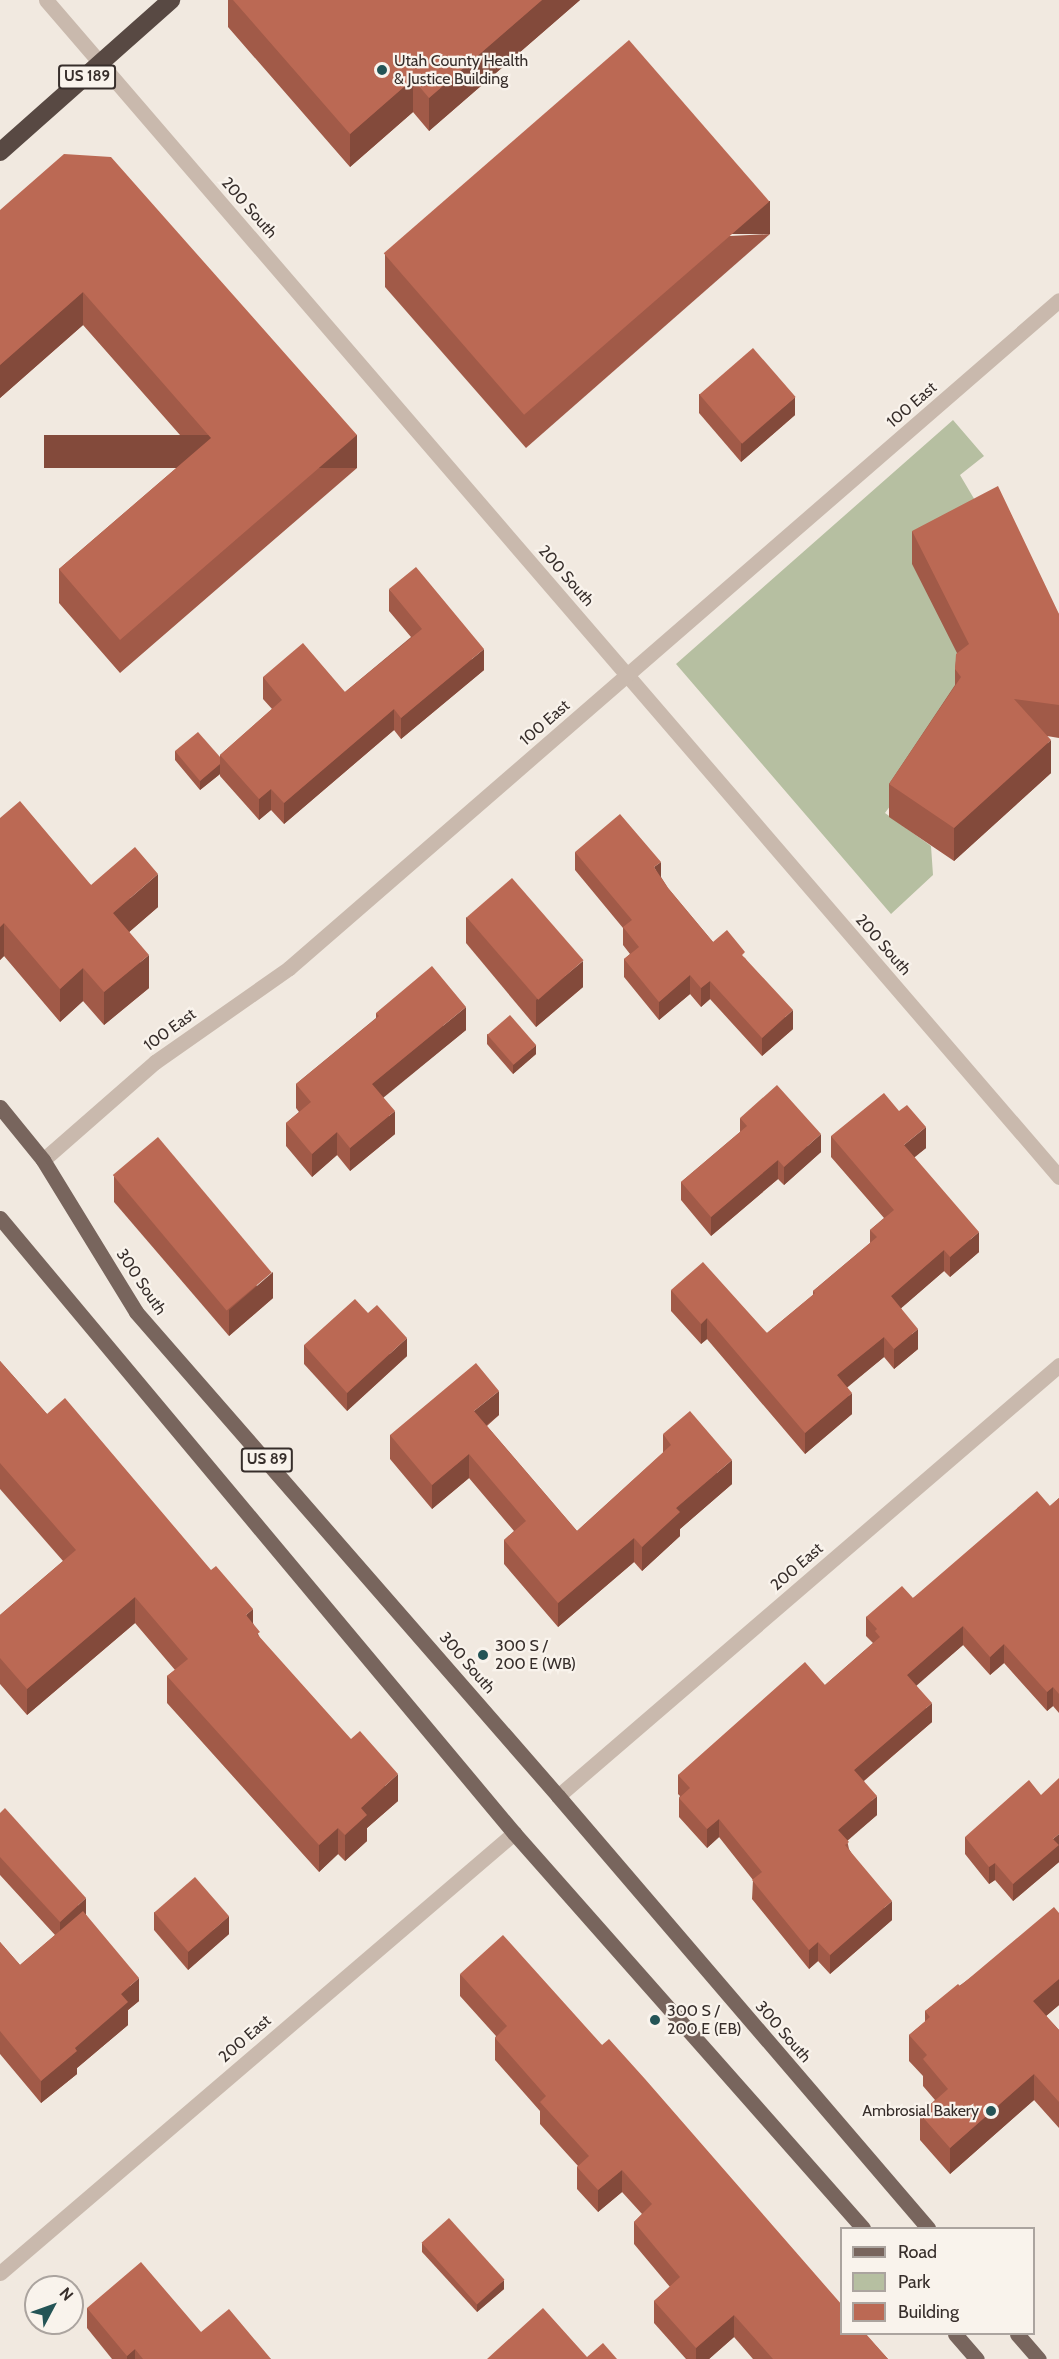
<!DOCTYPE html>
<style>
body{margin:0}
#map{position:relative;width:1059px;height:2359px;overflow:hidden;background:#f1e9e0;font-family:Cabin,sans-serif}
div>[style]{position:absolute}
.green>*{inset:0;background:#b6bfa1}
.street>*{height:15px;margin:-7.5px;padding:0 7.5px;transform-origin:7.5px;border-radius:7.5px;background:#c9b9ad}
.primary>*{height:15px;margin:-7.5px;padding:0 7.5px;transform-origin:7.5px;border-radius:7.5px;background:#78655d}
.highway>*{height:18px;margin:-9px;padding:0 9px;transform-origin:9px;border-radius:9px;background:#584943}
.wall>*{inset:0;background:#a15a48}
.shaded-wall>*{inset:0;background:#834a3b;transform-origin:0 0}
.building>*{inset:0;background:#bb6954;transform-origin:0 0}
.dots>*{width:16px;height:16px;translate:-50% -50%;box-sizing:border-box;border:3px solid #f9f3ec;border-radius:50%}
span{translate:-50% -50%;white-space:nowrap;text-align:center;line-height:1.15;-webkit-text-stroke:4.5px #f9f3ec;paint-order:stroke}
.shield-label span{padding:2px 4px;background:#f9f3ec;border:2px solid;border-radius:4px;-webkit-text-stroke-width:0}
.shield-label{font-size:15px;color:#372e2b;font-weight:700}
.poi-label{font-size:16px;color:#372e2b}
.left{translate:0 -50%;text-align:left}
.right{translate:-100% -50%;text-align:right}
.street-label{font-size:16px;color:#372e2b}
.legend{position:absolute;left:840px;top:2227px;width:195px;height:108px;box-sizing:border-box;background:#f9f3ec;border:2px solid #aba49f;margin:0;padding:8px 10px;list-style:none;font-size:18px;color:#372e2b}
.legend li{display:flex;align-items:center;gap:12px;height:30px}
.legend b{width:30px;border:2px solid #aba49f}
.north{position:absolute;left:24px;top:2275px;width:60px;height:60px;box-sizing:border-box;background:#f9f3ec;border:2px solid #aba49f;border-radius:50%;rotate:49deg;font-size:16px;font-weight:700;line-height:24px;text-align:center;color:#372e2b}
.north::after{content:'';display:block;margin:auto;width:21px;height:27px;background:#245456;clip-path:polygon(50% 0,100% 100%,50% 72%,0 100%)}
</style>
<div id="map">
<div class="green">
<i style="clip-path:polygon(953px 420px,984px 456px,960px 475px,989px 524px,969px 677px,961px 710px,885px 813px,931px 846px,933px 875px,891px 914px,676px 664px)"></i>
</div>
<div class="street">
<i style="left:46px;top:0;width:1553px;rotate:49.28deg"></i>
<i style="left:43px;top:1160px;width:149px;rotate:-41.2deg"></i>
<i style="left:155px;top:1062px;width:164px;rotate:-35deg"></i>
<i style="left:289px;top:968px;width:1019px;rotate:-40.94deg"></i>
<i style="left:558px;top:1796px;width:661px;rotate:-40.7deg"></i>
<i style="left:0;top:2273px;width:677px;rotate:-40.56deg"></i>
</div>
<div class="primary">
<i style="left:0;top:1107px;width:68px;rotate:50.9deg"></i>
<i style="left:43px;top:1160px;width:178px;rotate:58.5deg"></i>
<i style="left:136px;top:1312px;width:642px;rotate:48.91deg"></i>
<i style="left:558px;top:1796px;width:569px;rotate:49.42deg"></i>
<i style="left:0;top:1218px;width:802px;rotate:50.11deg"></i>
<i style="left:514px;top:1833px;width:527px;rotate:48.54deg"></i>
<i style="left:955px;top:2334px;width:33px;rotate:49deg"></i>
<i style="left:1017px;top:2334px;width:33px;rotate:49deg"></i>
</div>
<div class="highway">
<i style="left:0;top:152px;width:229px;rotate:-41.6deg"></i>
</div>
<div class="wall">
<i style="clip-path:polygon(228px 0,580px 0,429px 131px,413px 112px,350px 167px,228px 27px)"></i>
<i style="clip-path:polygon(0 210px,357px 468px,120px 673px,59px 603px,59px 569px,195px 452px,83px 325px,0 398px)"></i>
<i style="clip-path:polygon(770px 234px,526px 448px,385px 287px,385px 254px)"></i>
<i style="clip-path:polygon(699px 394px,795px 415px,741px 462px,699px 413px)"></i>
<i style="clip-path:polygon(912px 531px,1059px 614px,1059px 738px,1047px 736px,1051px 773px,954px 861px,889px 817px,889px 784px,955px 685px,955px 669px,957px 653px,912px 564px)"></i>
<i style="clip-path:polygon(389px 589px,484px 670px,401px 739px,394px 730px,284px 824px,271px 810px,259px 820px,220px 776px,220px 774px,200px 790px,175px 760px,175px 751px,220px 757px,220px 755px,272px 709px,263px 699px,263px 677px,345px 692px,411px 637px,389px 611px)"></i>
<i style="clip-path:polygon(0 818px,91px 885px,158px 907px,129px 932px,149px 988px,104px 1025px,83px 1001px,60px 1022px,4px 956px,0 960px)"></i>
<i style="clip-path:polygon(575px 852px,661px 877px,668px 888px,713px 942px,745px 958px,793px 1029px,762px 1056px,710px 999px,701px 1007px,690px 994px,659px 1020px,624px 977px,624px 959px,630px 954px,623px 945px,623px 928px,575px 870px)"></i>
<i style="clip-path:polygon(466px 917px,583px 987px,536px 1027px,466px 943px)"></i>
<i style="clip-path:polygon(376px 1013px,466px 1030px,383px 1097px,395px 1134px,350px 1171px,337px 1155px,312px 1177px,286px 1146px,286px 1123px,299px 1112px,296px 1108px,296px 1084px,376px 1018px)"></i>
<i style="clip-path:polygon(487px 1034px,536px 1054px,513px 1074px,487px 1044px)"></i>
<i style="clip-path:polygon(740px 1118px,821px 1152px,784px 1185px,778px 1179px,711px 1236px,681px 1200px,681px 1182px,740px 1132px)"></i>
<i style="clip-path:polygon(831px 1136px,926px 1148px,914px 1157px,979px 1252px,950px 1277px,944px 1271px,901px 1308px,918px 1349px,894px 1369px,884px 1357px,847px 1387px,852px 1414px,805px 1454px,707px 1339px,701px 1344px,671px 1311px,671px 1290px,767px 1333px,813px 1295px,813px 1291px,870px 1243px,870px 1230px,884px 1218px,831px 1157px)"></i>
<i style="clip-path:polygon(114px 1176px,273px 1298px,229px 1336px,114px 1202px)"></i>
<i style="clip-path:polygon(304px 1345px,407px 1356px,347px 1411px,304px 1364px)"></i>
<i style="clip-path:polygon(0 1361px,47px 1414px,253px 1623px,260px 1638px,398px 1801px,367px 1828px,367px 1841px,345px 1861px,338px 1854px,319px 1872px,167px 1703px,167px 1676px,175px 1670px,135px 1623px,27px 1715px,0 1684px,0 1615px,63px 1561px,0 1489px)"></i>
<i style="clip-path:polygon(499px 1415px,487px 1426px,577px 1531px,663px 1453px,663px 1434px,732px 1484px,680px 1529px,680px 1536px,642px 1571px,634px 1562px,558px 1627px,504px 1564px,504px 1540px,514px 1531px,469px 1478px,432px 1509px,390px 1459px,390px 1435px)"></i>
<i style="clip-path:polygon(1059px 1498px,1059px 1713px,1053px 1706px,1047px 1711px,1004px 1663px,990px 1675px,963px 1645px,916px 1685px,932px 1722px,864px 1781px,877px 1815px,847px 1840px,849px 1849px,892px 1920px,830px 1974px,818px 1961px,809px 1969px,752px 1899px,753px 1880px,719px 1837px,707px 1848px,679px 1817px,679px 1798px,680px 1796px,678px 1794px,678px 1775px,825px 1685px,873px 1643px,866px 1636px,866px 1617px,913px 1598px,1050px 1506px)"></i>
<i style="clip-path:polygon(0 1813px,86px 1915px,139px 2001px,128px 2010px,128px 2025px,77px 2068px,77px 2074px,41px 2103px,0 2054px,0 1942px,20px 1965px,55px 1935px,0 1875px)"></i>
<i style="clip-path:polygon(965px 1837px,1059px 1851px,1059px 1862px,1013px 1901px,995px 1880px,989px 1884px,965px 1854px)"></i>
<i style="clip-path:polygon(154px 1912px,229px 1934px,188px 1970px,154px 1930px)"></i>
<i style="clip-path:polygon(1059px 1913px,1059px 2005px,1046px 2016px,1059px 2030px,1059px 2128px,1034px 2100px,950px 2174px,920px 2140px,920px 2114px,935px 2100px,923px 2086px,923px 2076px,909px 2061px,909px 2035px,925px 2022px,925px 2011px)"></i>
<i style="clip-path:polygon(460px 1974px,602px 2045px,888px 2359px,753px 2359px,734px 2337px,709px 2359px,686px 2359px,654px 2323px,654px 2301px,670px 2287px,634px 2244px,634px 2222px,642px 2214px,622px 2192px,598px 2212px,577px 2189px,577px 2167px,578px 2166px,540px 2124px,540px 2111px,495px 2060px,495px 2038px,496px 2036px,460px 1996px)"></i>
<i style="clip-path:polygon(422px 2243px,504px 2289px,477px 2312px,422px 2252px)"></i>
<i style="clip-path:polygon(87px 2308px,201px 2332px,271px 2359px,112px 2359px,87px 2328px)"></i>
</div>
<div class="shaded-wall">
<i style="clip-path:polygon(542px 0,580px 0,429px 131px,429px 98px)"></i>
<i style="clip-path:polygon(413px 79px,413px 112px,350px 167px,350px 134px)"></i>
<i style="left:770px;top:201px;width:33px;height:325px;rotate:90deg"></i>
<i style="clip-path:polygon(83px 292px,83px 325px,0 398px,0 365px)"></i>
<i style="clip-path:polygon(795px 397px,795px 415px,741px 462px,741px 443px)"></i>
<i style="left:357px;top:435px;width:33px;height:313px;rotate:90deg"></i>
<i style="clip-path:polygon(484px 649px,484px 670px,401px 739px,401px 718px)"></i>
<i style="clip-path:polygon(394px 709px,394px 730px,284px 824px,284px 803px)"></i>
<i style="clip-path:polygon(1051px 740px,1051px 773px,954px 861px,954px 828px)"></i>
<i style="clip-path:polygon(220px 764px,220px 774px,200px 790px,200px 781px)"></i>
<i style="clip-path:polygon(271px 789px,271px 810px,259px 820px,259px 799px)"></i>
<i style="clip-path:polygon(661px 862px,661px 880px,654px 867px)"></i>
<i style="clip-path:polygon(158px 874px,158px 907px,113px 946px,113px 913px)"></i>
<i style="clip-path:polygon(4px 923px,4px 956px,0 960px,0 927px)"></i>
<i style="clip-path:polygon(149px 955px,149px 988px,104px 1025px,104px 992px)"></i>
<i style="clip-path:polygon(583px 961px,583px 987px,536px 1027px,536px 1000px)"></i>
<i style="clip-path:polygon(83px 968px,83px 1001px,60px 1022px,60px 989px)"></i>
<i style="clip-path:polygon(690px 975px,690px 994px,659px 1020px,659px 1002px)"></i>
<i style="clip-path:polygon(710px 981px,710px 999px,701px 1007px,701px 988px)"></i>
<i style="clip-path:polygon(466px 1007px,466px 1030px,372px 1107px,372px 1084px)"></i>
<i style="clip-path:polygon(793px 1010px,793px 1029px,762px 1056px,762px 1038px)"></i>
<i style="clip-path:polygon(536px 1045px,536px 1054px,513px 1074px,513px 1065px)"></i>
<i style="clip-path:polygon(395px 1111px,395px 1134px,350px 1171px,350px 1148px)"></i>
<i style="clip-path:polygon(926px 1127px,926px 1148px,904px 1166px,904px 1145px)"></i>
<i style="clip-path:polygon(337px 1132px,337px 1155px,312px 1177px,312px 1154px)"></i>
<i style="clip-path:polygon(821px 1134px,821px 1152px,784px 1185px,784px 1167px)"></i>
<i style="clip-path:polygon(778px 1160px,778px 1179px,711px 1236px,711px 1217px)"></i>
<i style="clip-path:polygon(979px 1232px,979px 1252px,950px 1277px,950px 1257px)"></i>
<i style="clip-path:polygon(944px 1250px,944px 1271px,891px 1317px,891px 1296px)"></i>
<i style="clip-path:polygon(273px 1272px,273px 1298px,229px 1336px,229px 1310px)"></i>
<i style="clip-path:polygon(707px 1318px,707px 1339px,701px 1344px,701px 1324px)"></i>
<i style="clip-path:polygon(918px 1329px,918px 1349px,894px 1369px,894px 1349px)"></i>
<i style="clip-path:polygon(884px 1337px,884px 1357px,837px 1396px,837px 1375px)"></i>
<i style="clip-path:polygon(407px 1338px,407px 1356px,347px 1411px,347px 1393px)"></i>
<i style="clip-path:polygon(499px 1391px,499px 1415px,474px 1435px,474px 1411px)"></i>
<i style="clip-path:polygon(852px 1393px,852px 1414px,805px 1454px,805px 1433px)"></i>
<i style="clip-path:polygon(469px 1454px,469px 1478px,432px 1509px,432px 1485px)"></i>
<i style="clip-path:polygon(732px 1460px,732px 1484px,680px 1529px,680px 1536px,642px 1571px,642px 1547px,676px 1508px)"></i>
<i style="clip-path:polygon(634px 1538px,634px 1562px,558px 1627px,558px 1603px)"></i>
<i style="clip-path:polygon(135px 1597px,135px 1623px,27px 1715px,27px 1689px)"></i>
<i style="clip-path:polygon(253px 1609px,253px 1636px,246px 1615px)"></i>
<i style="clip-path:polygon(963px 1626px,963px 1645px,907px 1694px,907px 1675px)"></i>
<i style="clip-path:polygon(1004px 1644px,1004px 1663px,990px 1675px,990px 1657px)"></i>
<i style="clip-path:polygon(1053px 1687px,1053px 1706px,1047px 1711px,1047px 1692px)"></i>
<i style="clip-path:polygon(932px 1703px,932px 1722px,854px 1789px,854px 1770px)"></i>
<i style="clip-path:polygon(398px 1774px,398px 1801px,367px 1828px,367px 1841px,345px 1861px,345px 1835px,361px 1808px)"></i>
<i style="clip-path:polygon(877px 1796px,877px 1815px,838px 1849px,838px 1830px)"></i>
<i style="clip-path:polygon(719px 1819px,719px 1837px,707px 1848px,707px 1829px)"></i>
<i style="clip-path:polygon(338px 1828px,338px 1854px,319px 1872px,319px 1845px)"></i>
<i style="clip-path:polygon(1059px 1834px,1059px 1862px,1013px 1901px,1013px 1884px,1053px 1839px)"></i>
<i style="clip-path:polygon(995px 1863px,995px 1880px,989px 1884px,989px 1867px)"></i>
<i style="clip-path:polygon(86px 1898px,86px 1916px,60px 1940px,60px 1922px)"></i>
<i style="clip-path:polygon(892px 1901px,892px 1920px,830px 1974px,830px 1955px)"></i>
<i style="clip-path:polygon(229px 1916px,229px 1934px,188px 1970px,188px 1952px)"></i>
<i style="clip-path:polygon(818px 1942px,818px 1961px,809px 1969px,809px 1950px)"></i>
<i style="clip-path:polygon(139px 1978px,139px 2001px,128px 2010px,128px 2025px,77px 2068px,77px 2074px,41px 2103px,41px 2081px,121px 1994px)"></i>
<i style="clip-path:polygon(1059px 1979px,1059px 2005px,1033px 2027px,1033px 2001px)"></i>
<i style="clip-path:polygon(1034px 2074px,1034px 2100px,950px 2174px,950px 2148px)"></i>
<i style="clip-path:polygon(622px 2170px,622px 2192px,598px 2212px,598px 2190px)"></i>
<i style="clip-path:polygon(504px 2280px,504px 2289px,477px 2312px,477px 2302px)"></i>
<i style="clip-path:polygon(734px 2315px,734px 2337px,709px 2359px,696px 2359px,696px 2348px)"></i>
<i style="clip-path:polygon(135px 2349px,135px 2359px,127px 2359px,127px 2356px)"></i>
</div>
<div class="building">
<i style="clip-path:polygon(233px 0,542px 0,429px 98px,413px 79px,350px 134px)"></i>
<i style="left:629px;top:40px;width:214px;height:325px;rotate:49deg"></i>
<i style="clip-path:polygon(64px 154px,111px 157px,357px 435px,120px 640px,59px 569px,211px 438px,83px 292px,0 365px,0 210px)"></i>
<i style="left:753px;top:348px;width:65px;height:71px;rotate:49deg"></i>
<i style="clip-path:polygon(998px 486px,1059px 614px,1059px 705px,1014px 699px,1051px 740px,954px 828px,889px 784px,961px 677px,955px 669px,956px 654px,969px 644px,912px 531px)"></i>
<i style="clip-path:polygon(416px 567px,484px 649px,401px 718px,394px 709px,284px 803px,271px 789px,259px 799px,220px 755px,282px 700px,263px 677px,303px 643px,345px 692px,422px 629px,389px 589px)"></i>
<i style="clip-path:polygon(198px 732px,220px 757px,220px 764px,200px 781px,175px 751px)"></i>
<i style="clip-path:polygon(20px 801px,91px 885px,135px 847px,158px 874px,113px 913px,149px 955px,104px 992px,83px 968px,60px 989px,4px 923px,0 927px,0 818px)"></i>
<i style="clip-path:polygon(620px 814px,661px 862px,654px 867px,668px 888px,713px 942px,727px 930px,745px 952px,742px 955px,793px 1010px,762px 1038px,710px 981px,701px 988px,690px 975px,659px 1002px,624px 959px,639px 947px,623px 927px,632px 920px,575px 852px)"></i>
<i style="left:512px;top:878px;width:109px;height:60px;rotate:49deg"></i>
<i style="clip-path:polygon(432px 966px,466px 1007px,372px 1084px,395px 1111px,350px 1148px,337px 1132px,312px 1154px,286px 1123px,311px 1102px,296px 1084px,379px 1016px,376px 1013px)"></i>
<i style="left:510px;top:1015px;width:40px;height:30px;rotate:49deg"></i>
<i style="clip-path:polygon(777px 1085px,821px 1134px,784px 1167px,778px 1160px,711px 1217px,681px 1182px,747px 1126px,740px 1118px)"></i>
<i style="clip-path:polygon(884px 1093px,899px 1111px,907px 1105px,926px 1127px,904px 1145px,979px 1232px,950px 1257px,944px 1250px,891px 1296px,918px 1329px,894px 1349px,884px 1337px,837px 1375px,852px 1393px,805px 1433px,707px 1318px,701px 1324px,671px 1290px,703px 1262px,767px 1333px,815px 1293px,813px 1291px,877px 1237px,870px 1230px,894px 1210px,831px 1136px)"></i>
<i style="left:158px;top:1137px;width:177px;height:59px;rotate:50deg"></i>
<i style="clip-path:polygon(355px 1299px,368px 1313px,377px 1305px,407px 1338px,347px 1393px,304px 1345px)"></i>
<i style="clip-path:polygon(0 1361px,47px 1414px,65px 1398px,211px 1570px,216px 1566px,253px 1609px,246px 1615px,260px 1632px,257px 1634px,351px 1739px,360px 1731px,398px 1774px,361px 1808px,367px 1815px,345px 1835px,338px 1828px,319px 1845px,167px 1676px,188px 1659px,135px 1597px,27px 1689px,0 1658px,0 1615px,76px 1550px,0 1463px)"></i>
<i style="clip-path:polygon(476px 1363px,499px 1391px,474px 1411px,577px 1531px,671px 1445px,663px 1434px,690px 1411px,732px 1460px,676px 1508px,680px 1512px,642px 1547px,634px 1538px,558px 1603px,504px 1540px,526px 1521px,469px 1454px,432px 1485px,390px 1435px)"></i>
<i style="clip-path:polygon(1037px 1491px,1050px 1506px,1059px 1498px,1059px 1694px,1053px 1687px,1047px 1692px,1004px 1644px,990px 1657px,963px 1626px,907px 1675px,932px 1703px,854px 1770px,877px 1796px,838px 1830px,849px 1842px,845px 1845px,892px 1901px,830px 1955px,818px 1942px,809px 1950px,752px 1880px,762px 1872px,719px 1819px,707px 1829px,679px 1798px,690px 1788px,678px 1775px,805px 1662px,825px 1685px,880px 1637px,875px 1631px,877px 1629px,866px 1617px,902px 1586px,913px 1598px)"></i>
<i style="clip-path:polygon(1059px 1778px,1059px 1834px,1053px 1839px,1059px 1845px,1013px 1884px,995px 1863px,989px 1867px,965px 1837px,1029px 1780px,1041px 1795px)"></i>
<i style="clip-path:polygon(5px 1808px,86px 1898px,60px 1922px,0 1857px,0 1813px)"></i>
<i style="left:195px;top:1877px;width:52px;height:54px;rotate:49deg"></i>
<i style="clip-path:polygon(1054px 1907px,1059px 1913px,1059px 1979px,1033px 2001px,1059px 2030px,1059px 2102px,1034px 2074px,950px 2148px,920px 2114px,948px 2089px,923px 2059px,927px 2055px,909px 2035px,930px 2017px,925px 2011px,958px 1984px,960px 1986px)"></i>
<i style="clip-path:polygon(83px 1911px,139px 1978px,121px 1994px,128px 2002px,75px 2048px,77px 2051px,41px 2081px,0 2031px,0 1942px,20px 1965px)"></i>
<i style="clip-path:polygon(503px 1935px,602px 2045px,609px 2039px,645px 2079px,842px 2305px,842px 2334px,866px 2334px,888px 2359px,773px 2359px,734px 2315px,696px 2348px,654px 2301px,680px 2277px,634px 2222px,652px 2204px,622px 2170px,598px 2190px,577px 2167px,589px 2156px,540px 2102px,546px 2096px,495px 2038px,507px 2026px,460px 1974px)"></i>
<i style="left:449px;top:2218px;width:83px;height:37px;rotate:48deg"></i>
<i style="clip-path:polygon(141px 2262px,201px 2332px,229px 2309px,271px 2359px,143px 2359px,135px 2349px,127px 2356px,87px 2308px)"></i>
<i style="clip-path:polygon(543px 2308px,587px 2357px,603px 2343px,617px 2359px,487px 2359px)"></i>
</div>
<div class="dots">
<i style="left:382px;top:70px;background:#245456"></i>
<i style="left:483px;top:1655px;background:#245456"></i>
<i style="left:655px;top:2020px;background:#245456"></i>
<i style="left:991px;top:2111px;background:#245456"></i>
</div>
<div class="shield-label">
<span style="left:87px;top:77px">US 189</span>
<span style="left:267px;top:1460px">US 89</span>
</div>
<div class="poi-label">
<span class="left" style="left:394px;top:70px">Utah County Health<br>&amp; Justice Building</span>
<span class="left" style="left:495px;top:1655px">300 S /<br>200 E (WB)</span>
<span class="left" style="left:667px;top:2020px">300 S /<br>200 E (EB)</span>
<span class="right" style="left:979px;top:2111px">Ambrosial Bakery</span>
</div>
<div class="street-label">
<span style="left:249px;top:208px;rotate:49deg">200 South</span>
<span style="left:912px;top:405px;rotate:-41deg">100 East</span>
<span style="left:566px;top:576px;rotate:49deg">200 South</span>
<span style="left:545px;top:723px;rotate:-41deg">100 East</span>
<span style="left:883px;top:945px;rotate:49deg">200 South</span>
<span style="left:170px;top:1030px;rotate:-36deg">100 East</span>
<span style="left:141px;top:1282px;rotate:56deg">300 South</span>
<span style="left:797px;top:1567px;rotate:-41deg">200 East</span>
<span style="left:467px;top:1663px;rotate:49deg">300 South</span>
<span style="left:783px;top:2032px;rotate:49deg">300 South</span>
<span style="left:245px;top:2039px;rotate:-41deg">200 East</span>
</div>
<ul class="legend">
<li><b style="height:8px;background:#78655d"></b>Road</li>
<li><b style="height:16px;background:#b6bfa1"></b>Park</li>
<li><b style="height:16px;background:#bb6954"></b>Building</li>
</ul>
<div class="north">N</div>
</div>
